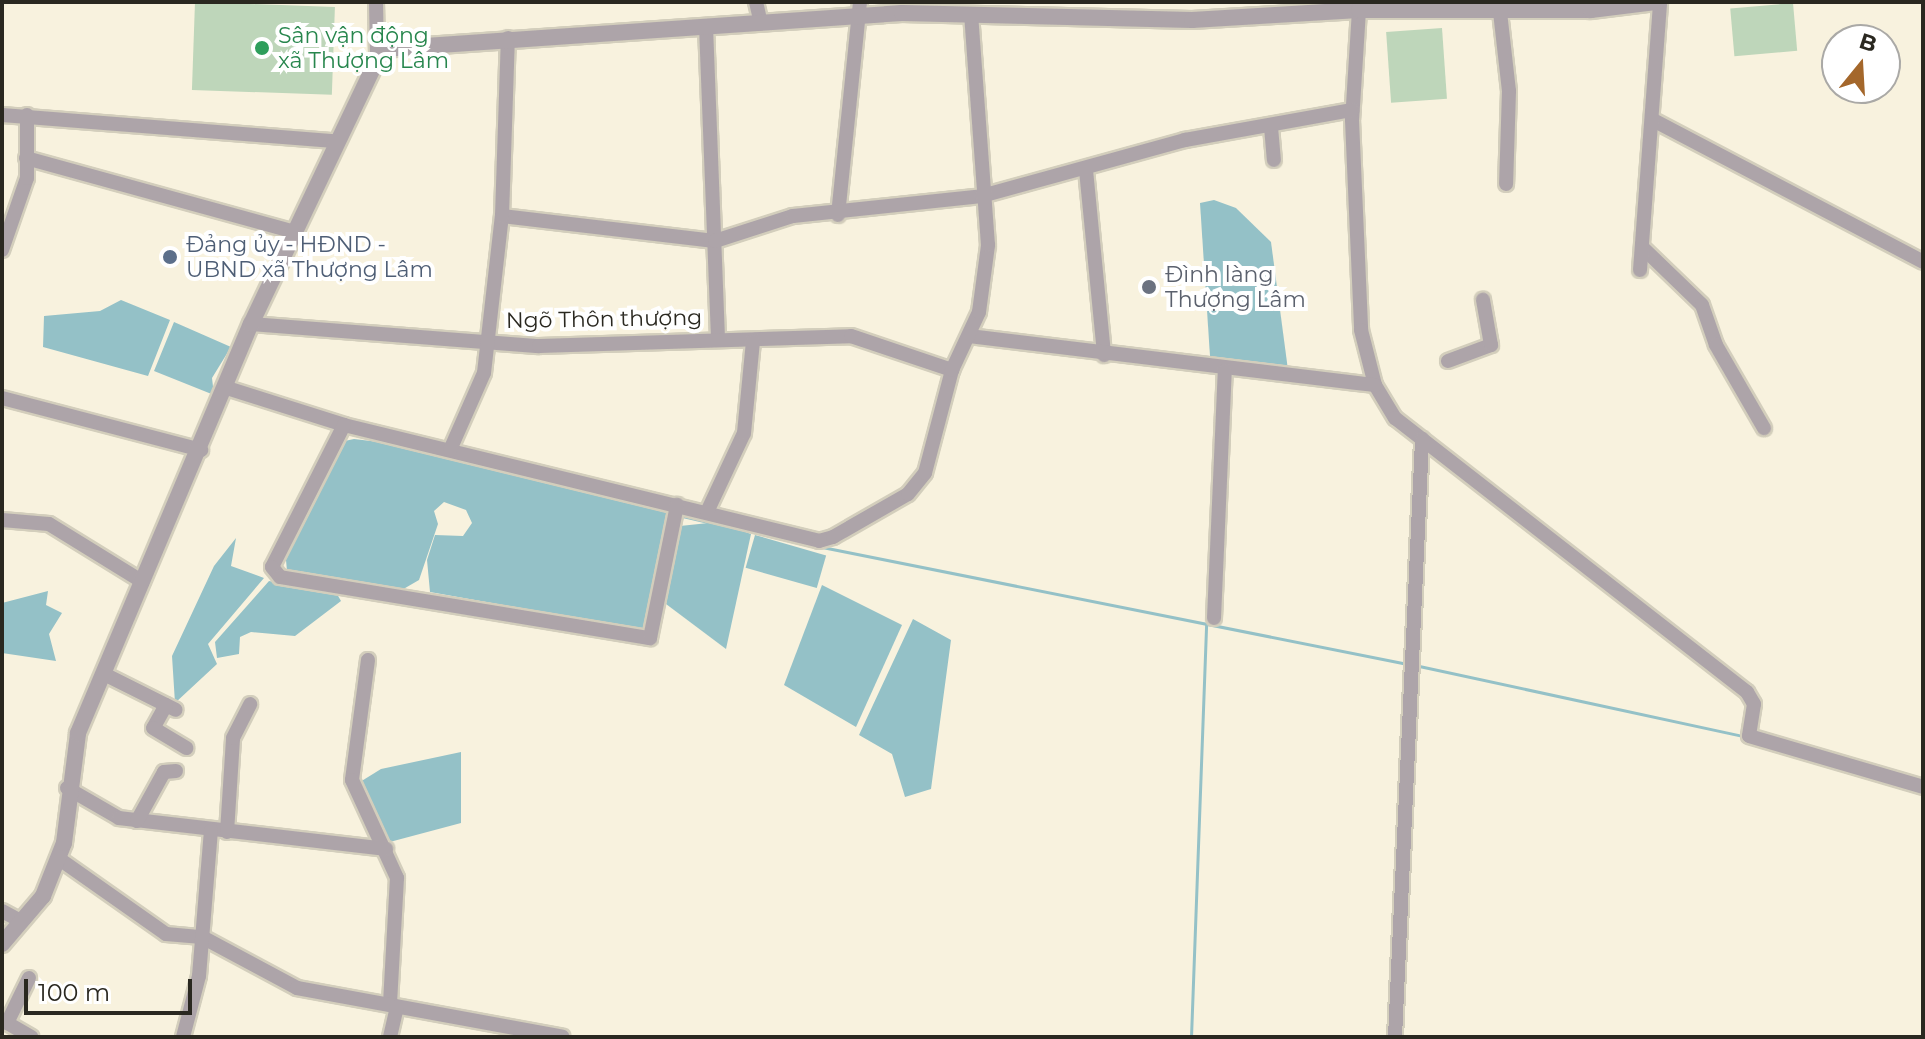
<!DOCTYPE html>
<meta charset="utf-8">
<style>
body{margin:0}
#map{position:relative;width:1925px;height:1039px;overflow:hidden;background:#f8f2de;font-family:Montserrat,sans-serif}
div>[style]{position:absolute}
.green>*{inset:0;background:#bed6ba;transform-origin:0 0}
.water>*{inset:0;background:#94c1c7;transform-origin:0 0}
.stream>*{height:3px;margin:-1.5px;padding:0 1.5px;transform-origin:1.5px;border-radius:1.5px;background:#94c1c7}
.roads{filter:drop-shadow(2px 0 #d3cebc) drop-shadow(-2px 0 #d3cebc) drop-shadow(0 2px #d3cebc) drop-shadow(0 -2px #d3cebc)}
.minor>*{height:14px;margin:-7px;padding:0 7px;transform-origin:7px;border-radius:7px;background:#ada4a9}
.tertiary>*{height:16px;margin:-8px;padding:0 8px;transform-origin:8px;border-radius:8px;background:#ada4a9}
.dots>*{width:22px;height:22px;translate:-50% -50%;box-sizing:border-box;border:4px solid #fff;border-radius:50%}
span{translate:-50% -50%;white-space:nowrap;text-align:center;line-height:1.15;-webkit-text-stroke:8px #fff;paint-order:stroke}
.leisure-label{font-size:22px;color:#27864d}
.left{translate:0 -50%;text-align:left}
.service-label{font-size:22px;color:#4e5e75}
.worship-label{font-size:22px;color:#5b616d}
.street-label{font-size:22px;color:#2a2820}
.frame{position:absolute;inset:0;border:4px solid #2a2820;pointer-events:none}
.north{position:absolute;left:1821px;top:24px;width:80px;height:80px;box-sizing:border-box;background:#fff;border:2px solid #aaa9a6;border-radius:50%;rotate:18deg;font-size:22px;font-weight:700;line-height:32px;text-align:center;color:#2a2820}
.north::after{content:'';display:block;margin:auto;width:28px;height:36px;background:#a4672b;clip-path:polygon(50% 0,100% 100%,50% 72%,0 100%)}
.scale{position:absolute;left:24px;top:979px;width:168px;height:36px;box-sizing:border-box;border:4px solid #2a2820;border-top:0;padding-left:10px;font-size:24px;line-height:28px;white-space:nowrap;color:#2a2820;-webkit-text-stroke:6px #fff;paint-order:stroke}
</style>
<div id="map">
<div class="green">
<i style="left:195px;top:2px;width:140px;height:88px;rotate:2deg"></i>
<i style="left:1793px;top:3px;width:48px;height:63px;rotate:85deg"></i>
<i style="left:1442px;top:28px;width:71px;height:56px;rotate:86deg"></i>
</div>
<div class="water">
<i style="clip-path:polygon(1214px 200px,1236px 208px,1271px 242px,1288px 370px,1213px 363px,1210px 356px,1200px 203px)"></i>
<i style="clip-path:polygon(121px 300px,170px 320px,148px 376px,43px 347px,44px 316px,100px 311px)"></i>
<i style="clip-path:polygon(174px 322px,231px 347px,212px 378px,214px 395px,154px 371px)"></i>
<i style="clip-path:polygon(354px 439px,413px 446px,670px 511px,645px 630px,430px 592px,427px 560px,435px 535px,463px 536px,472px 523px,466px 510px,444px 502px,434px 511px,438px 524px,419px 580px,400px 591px,287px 571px,285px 549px,340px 442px)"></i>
<i style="clip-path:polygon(718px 522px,751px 534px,726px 649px,666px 604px,680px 526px)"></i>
<i style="left:755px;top:535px;width:74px;height:34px;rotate:16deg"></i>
<i style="clip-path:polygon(236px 538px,231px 566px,264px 578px,208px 644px,217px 664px,175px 703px,172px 656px,214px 566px)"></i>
<i style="clip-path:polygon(269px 581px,337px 594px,341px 601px,295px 636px,251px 632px,240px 637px,239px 654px,217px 658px,215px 642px)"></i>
<i style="clip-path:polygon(822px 585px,902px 625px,856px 727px,784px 685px)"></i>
<i style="clip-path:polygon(48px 591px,46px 605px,62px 613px,49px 634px,56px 661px,2px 653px,2px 603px)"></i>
<i style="clip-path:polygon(913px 619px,951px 640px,931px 789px,905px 797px,892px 754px,859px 735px)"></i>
<i style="clip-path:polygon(461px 752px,461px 823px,386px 843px,360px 782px,381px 769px)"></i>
</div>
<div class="stream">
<i style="left:678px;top:515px;width:40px;rotate:13deg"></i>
<i style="left:822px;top:547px;width:597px;rotate:11.31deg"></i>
<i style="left:1419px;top:666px;width:327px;rotate:12.2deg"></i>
<i style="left:1191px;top:1037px;width:413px;rotate:-87.9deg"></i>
</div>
<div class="roads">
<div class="minor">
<i style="left:376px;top:2px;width:54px;rotate:88.9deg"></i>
<i style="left:756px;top:2px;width:22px;rotate:77deg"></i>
<i style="left:1359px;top:10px;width:110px;rotate:93.6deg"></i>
<i style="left:1352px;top:120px;width:210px;rotate:87.5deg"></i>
<i style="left:1361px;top:330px;width:57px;rotate:75.7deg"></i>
<i style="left:1375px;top:385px;width:39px;rotate:59deg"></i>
<i style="left:1395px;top:418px;width:446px;rotate:37.9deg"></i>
<i style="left:1747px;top:692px;width:14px;rotate:60deg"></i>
<i style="left:1754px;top:704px;width:32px;rotate:99deg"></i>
<i style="left:1749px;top:736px;width:181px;rotate:16.3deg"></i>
<i style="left:1500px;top:12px;width:80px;rotate:83.5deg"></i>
<i style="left:1509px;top:91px;width:93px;rotate:91.8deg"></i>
<i style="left:706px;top:26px;width:313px;rotate:87.8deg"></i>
<i style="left:2px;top:115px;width:333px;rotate:4.5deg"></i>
<i style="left:1653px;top:120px;width:305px;rotate:27.7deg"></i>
<i style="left:1271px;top:127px;width:33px;rotate:85deg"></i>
<i style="left:26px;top:158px;width:279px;rotate:15.4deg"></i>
<i style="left:1086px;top:170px;width:186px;rotate:84.4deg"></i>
<i style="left:838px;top:215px;width:214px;rotate:-84.1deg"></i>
<i style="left:502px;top:216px;width:214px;rotate:6.7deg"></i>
<i style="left:715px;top:241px;width:82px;rotate:-17.8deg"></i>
<i style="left:793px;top:216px;width:190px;rotate:-6deg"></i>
<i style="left:982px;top:196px;width:211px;rotate:-15.4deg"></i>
<i style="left:1185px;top:140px;width:170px;rotate:-10.2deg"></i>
<i style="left:1642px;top:247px;width:83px;rotate:44deg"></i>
<i style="left:1702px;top:305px;width:42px;rotate:70.7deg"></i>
<i style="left:1716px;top:345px;width:96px;rotate:60deg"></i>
<i style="left:2px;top:250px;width:76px;rotate:-70.9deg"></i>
<i style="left:27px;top:178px;width:63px;rotate:-90deg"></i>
<i style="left:1640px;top:270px;width:269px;rotate:-85.7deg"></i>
<i style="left:251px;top:324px;width:289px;rotate:4.4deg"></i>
<i style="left:539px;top:346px;width:312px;rotate:-1.8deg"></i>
<i style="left:851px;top:336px;width:107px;rotate:18.6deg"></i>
<i style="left:969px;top:336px;width:409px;rotate:6.9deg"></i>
<i style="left:1448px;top:361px;width:46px;rotate:-20.4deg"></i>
<i style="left:1491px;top:345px;width:46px;rotate:-100.1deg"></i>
<i style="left:227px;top:388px;width:123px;rotate:17.5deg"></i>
<i style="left:344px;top:425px;width:489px;rotate:13.7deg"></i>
<i style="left:819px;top:541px;width:15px;rotate:-16deg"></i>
<i style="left:833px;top:537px;width:86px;rotate:-29.8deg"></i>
<i style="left:908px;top:494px;width:27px;rotate:-51deg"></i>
<i style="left:925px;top:473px;width:106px;rotate:-75.3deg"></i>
<i style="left:952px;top:370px;width:64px;rotate:-65deg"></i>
<i style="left:979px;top:312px;width:68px;rotate:-82.3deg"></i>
<i style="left:988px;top:245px;width:230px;rotate:-94.2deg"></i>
<i style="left:2px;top:398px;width:206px;rotate:14.6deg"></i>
<i style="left:344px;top:425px;width:159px;rotate:116.9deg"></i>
<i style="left:272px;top:567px;width:13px;rotate:51deg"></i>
<i style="left:280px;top:577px;width:375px;rotate:9.4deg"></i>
<i style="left:650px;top:638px;width:136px;rotate:-78.5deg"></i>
<i style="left:450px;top:450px;width:84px;rotate:-66.2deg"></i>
<i style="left:484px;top:373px;width:158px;rotate:-83.5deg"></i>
<i style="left:502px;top:216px;width:178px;rotate:-88.1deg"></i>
<i style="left:707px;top:512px;width:87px;rotate:-64.9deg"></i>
<i style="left:744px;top:433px;width:92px;rotate:-84.4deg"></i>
<i style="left:2px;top:520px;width:47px;rotate:4.9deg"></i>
<i style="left:49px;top:524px;width:110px;rotate:31.7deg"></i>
<i style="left:1214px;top:618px;width:247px;rotate:-87.5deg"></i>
<i style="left:368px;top:660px;width:121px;rotate:97.6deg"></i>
<i style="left:352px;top:780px;width:108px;rotate:65.3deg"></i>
<i style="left:397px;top:878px;width:127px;rotate:93.2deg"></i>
<i style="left:104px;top:674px;width:80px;rotate:26.6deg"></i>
<i style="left:166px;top:705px;width:26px;rotate:119deg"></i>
<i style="left:153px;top:728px;width:39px;rotate:31deg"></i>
<i style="left:67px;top:788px;width:60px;rotate:30deg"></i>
<i style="left:119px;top:818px;width:269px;rotate:6.6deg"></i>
<i style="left:137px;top:821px;width:56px;rotate:-61.1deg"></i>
<i style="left:164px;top:772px;width:12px;rotate:-5deg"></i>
<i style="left:227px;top:832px;width:94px;rotate:-86.3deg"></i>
<i style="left:233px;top:738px;width:38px;rotate:-63deg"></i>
<i style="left:58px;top:858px;width:132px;rotate:35.1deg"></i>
<i style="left:166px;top:934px;width:36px;rotate:5deg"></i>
<i style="left:202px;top:937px;width:108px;rotate:28.2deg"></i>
<i style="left:297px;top:988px;width:270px;rotate:10.4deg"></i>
<i style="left:2px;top:911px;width:21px;rotate:28deg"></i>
<i style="left:2px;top:1020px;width:34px;rotate:30deg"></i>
<i style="left:7px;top:1023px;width:50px;rotate:-63.9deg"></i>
<i style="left:183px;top:1037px;width:63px;rotate:-75.3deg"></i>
<i style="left:199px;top:976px;width:146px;rotate:-85.3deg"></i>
<i style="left:390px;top:1037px;width:31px;rotate:-77deg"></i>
<i style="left:1395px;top:1037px;width:599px;rotate:-87.41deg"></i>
</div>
<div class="tertiary">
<i style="left:2px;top:944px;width:63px;rotate:-49.5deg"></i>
<i style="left:43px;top:896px;width:57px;rotate:-68.4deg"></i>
<i style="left:64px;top:843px;width:111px;rotate:-82.7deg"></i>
<i style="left:78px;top:733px;width:444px;rotate:-67.1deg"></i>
<i style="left:251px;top:324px;width:305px;rotate:-64.5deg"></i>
<i style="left:382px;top:49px;width:521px;rotate:-3.96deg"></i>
<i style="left:902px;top:13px;width:290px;rotate:1.4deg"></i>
<i style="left:1192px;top:20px;width:167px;rotate:-3.4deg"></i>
<i style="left:1359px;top:10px;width:232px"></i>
<i style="left:1591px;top:10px;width:65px;rotate:-7deg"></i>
</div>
</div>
<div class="dots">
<i style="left:262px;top:48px;background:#2e9e5b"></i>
<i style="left:170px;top:257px;background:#5c6f8a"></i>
<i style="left:1149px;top:287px;background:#6b7280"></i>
</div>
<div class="leisure-label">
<span class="left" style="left:278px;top:48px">Sân vận động<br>xã Thượng Lâm</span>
</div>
<div class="service-label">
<span class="left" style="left:186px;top:257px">Đảng ủy - HĐND -<br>UBND xã Thượng Lâm</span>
</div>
<div class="worship-label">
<span class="left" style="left:1165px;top:287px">Đình làng<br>Thượng Lâm</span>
</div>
<div class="street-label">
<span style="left:604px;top:319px;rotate:-1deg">Ngõ Thôn thượng</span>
</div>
<div class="frame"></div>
<div class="north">B</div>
<div class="scale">100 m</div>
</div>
